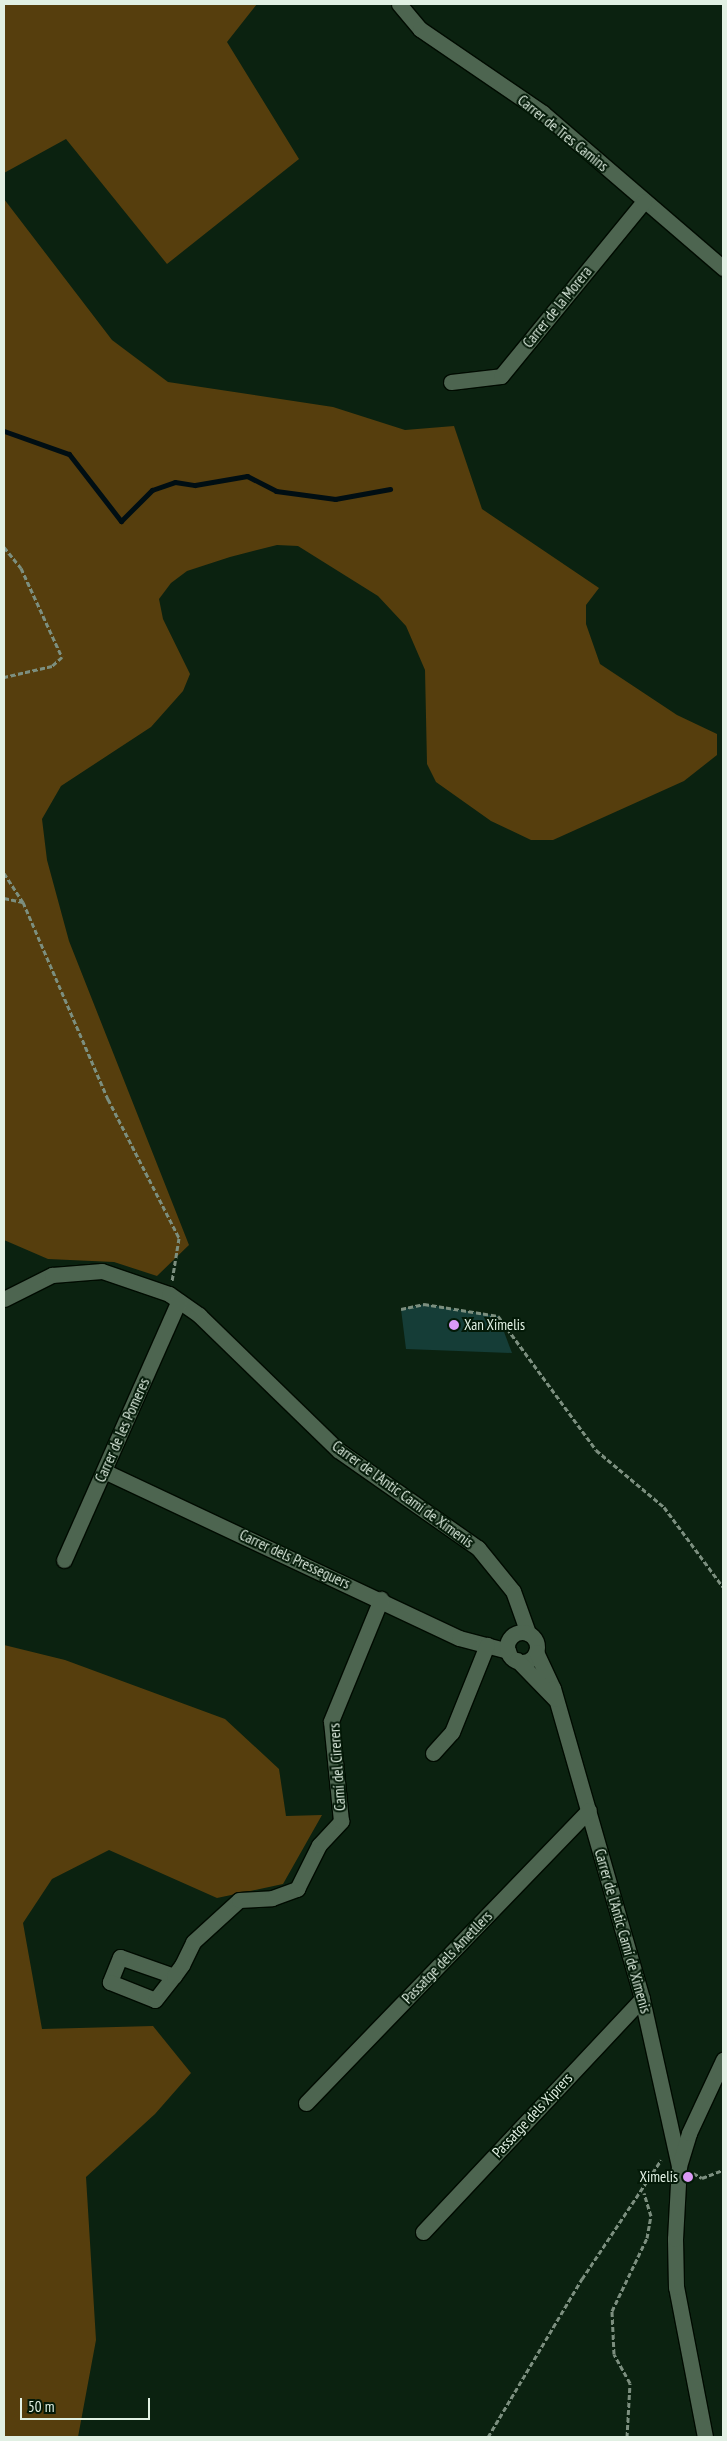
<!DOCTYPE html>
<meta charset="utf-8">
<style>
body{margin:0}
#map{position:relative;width:727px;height:2441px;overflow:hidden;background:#0b2210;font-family:"PT Sans Narrow",sans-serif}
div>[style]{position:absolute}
.forest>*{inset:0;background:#563e0d}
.stream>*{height:5px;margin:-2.5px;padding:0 2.5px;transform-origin:2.5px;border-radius:2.5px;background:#000e13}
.building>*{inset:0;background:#153d37}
.path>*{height:3px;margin-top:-1.5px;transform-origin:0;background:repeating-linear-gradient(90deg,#7c8f7f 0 5px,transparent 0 7.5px)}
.roads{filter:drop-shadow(1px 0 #000b00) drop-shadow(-1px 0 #000b00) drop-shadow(0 1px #000b00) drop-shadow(0 -1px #000b00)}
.minor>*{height:15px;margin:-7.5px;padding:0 7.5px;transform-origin:7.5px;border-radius:7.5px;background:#4d6550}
.minor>.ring{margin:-7.5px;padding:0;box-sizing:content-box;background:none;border:15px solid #4d6550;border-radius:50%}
.dots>*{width:14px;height:14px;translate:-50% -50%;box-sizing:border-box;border:2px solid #031907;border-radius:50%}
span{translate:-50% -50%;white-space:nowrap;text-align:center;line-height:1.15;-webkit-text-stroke:4px #031907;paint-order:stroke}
.street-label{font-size:15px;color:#e1f0e3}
.poi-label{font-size:15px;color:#e1f0e3}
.left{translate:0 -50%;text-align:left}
.right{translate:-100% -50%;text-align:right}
.frame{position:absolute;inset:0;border:5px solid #e1f0e3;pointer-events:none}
.scale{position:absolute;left:20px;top:2398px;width:130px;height:22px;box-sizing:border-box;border:2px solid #e1f0e3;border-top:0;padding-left:6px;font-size:15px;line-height:18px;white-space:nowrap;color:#e1f0e3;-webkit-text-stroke:4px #031907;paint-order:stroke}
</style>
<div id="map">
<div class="forest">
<i style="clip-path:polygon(4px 4px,257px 4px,227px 42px,299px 159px,167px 264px,66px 139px,4px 173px)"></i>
<i style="clip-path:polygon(4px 199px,112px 340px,168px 382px,333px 407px,405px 430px,454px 426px,482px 509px,599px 588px,586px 605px,586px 624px,600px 664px,677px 715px,717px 734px,717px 755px,684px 781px,553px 840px,531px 840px,491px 821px,436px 782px,427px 764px,425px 670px,406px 626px,378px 596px,298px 546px,277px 545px,230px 557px,187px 571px,171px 583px,159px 599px,163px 619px,190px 674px,183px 691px,151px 727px,61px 786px,42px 819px,47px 860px,69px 941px,189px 1245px,157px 1276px,114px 1262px,48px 1259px,4px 1240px)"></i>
<i style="clip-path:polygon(4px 1645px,65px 1660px,225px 1719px,279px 1769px,286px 1816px,322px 1815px,283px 1884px,217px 1898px,109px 1850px,52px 1879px,23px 1923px,42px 2029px,153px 2026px,191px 2073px,155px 2114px,86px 2177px,96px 2340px,78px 2437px,4px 2437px)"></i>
</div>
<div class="stream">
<i style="left:4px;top:431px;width:69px;rotate:19.5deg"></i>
<i style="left:69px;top:454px;width:85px;rotate:52.2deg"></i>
<i style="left:121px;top:521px;width:44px;rotate:-45deg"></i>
<i style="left:152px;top:490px;width:24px;rotate:-19deg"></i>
<i style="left:175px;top:482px;width:20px;rotate:9deg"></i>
<i style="left:195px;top:485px;width:53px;rotate:-9.8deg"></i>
<i style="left:247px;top:476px;width:33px;rotate:27deg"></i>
<i style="left:276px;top:491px;width:60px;rotate:7.7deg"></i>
<i style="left:335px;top:499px;width:56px;rotate:-10.3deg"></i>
</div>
<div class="building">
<i style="clip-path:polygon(424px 1304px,498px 1316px,512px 1353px,406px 1349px,401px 1309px)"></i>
</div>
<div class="path">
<i style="left:4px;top:547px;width:27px;rotate:51deg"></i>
<i style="left:21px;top:568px;width:98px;rotate:65.3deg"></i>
<i style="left:62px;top:657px;width:13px;rotate:138deg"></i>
<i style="left:52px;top:666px;width:49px;rotate:167.1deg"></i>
<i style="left:4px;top:873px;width:35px;rotate:57deg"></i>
<i style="left:23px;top:902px;width:215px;rotate:66.7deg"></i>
<i style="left:108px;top:1099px;width:156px;rotate:62.9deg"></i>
<i style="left:179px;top:1238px;width:44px;rotate:99.2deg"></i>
<i style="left:4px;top:898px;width:19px;rotate:12deg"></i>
<i style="left:401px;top:1309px;width:24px;rotate:-12deg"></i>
<i style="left:424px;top:1304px;width:75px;rotate:9.2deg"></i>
<i style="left:498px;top:1316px;width:166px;rotate:53.8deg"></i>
<i style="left:596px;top:1450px;width:89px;rotate:40deg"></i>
<i style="left:664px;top:1507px;width:99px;rotate:53.6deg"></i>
<i style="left:693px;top:2173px;width:10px;rotate:29deg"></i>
<i style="left:702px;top:2178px;width:22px;rotate:-21deg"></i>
<i style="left:488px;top:2437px;width:184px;rotate:-59.3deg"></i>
<i style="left:582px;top:2279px;width:143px;rotate:-56.4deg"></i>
<i style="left:627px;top:2437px;width:54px;rotate:-86.8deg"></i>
<i style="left:630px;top:2383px;width:33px;rotate:-119deg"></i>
<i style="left:614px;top:2354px;width:43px;rotate:-92.7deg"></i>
<i style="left:612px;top:2311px;width:81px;rotate:-64.4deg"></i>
<i style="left:647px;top:2238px;width:22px;rotate:-80deg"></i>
<i style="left:651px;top:2216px;width:24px;rotate:-107deg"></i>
</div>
<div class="roads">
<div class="minor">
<i style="left:399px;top:4px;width:33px;rotate:50deg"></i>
<i style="left:420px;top:29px;width:149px;rotate:34.3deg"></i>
<i style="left:543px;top:113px;width:238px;rotate:40.7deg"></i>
<i style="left:451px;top:382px;width:50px;rotate:-6.8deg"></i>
<i style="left:501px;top:376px;width:226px;rotate:-50.7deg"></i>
<i style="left:4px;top:1299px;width:54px;rotate:-26.6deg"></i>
<i style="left:52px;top:1275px;width:50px;rotate:-4.6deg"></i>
<i style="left:102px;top:1271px;width:71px;rotate:18.9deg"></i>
<i style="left:169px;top:1294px;width:37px;rotate:35deg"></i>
<i style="left:199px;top:1315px;width:194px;rotate:44.2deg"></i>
<i style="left:338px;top:1450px;width:171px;rotate:35deg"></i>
<i style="left:478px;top:1548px;width:55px;rotate:50.9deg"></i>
<i style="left:513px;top:1591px;width:45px;rotate:70.3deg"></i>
<i style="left:104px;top:1471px;width:392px;rotate:25.2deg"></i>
<i style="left:459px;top:1638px;width:51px;rotate:14.9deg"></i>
<i style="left:64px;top:1560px;width:283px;rotate:-66.1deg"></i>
<i class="ring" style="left:507px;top:1632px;width:15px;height:15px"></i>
<i style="left:536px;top:1652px;width:40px;rotate:65deg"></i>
<i style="left:553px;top:1688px;width:323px;rotate:74deg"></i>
<i style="left:642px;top:1999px;width:171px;rotate:77.5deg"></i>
<i style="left:517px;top:1660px;width:54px;rotate:45.7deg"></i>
<i style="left:433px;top:1753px;width:28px;rotate:-48deg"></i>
<i style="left:452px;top:1732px;width:94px;rotate:-68.1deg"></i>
<i style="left:174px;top:1976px;width:57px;rotate:-160.6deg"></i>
<i style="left:120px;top:1957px;width:27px;rotate:112deg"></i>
<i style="left:110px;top:1982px;width:48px;rotate:21.8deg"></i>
<i style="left:155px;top:2000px;width:31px;rotate:-52deg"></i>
<i style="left:174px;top:1976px;width:14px;rotate:-54deg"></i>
<i style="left:182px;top:1965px;width:25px;rotate:-64deg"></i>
<i style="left:193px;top:1942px;width:62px;rotate:-42.4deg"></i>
<i style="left:239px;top:1900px;width:33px;rotate:-3deg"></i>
<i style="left:272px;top:1898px;width:27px;rotate:-20deg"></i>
<i style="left:297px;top:1889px;width:49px;rotate:-63.4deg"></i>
<i style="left:319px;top:1845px;width:33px;rotate:-47deg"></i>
<i style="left:341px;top:1821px;width:100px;rotate:-95.7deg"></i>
<i style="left:331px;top:1721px;width:132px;rotate:-67.7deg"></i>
<i style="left:306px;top:2103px;width:407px;rotate:-46deg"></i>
<i style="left:423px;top:2232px;width:320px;rotate:-46.8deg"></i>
<i style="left:705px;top:2437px;width:153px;rotate:-100.9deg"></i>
<i style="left:676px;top:2287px;width:48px;rotate:-91.2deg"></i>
<i style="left:675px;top:2239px;width:73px;rotate:-86.9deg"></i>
<i style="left:679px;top:2166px;width:34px;rotate:-73deg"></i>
<i style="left:689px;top:2133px;width:81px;rotate:-65deg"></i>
</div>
</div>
<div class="dots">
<i style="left:454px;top:1325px;background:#db9af6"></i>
<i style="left:688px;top:2177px;background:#db9af6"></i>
</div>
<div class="street-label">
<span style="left:563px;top:133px;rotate:39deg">Carrer de Tres Camins</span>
<span style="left:557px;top:307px;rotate:-51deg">Carrer de la Morera</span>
<span style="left:122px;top:1430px;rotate:-66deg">Carrer de les Pomeres</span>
<span style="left:403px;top:1494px;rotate:36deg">Carrer de l'Antic Camí de Ximenis</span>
<span style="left:295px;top:1559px;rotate:25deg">Carrer dels Presseguers</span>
<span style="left:337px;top:1767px;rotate:-94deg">Camí del Cirerers</span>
<span style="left:623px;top:1931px;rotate:74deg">Carrer de l'Antic Camí de Ximenis</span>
<span style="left:447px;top:1957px;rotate:-46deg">Passatge dels Ametllers</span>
<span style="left:532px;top:2115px;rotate:-47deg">Passatge dels Xiprers</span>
</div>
<div class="poi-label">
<span class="left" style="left:464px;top:1325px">Xan Ximelis</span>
<span class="right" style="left:678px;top:2177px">Ximelis</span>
</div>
<div class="frame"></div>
<div class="scale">50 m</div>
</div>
